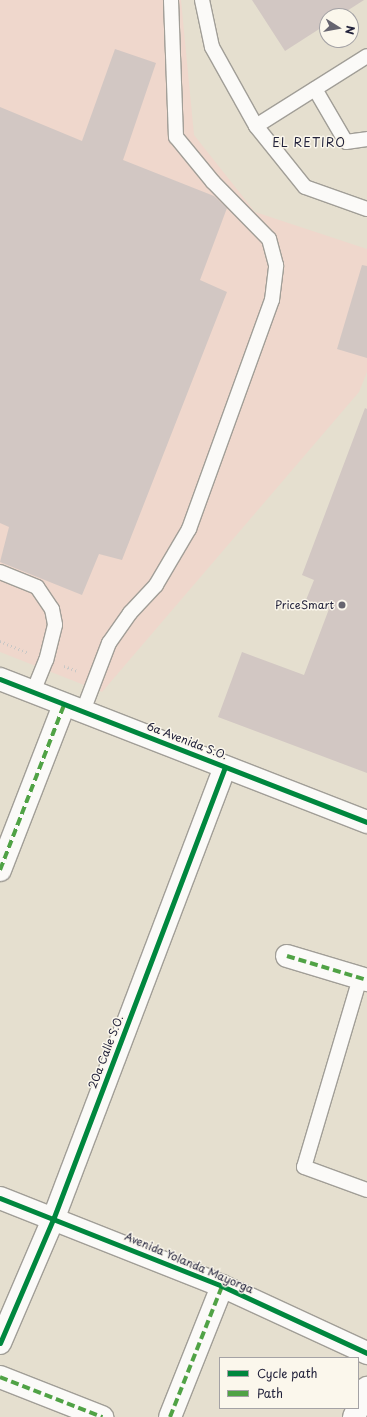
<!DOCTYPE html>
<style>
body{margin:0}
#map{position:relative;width:367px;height:1417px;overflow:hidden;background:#e5dfcf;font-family:"Playpen Sans",sans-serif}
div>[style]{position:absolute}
.built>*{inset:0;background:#efd7cc}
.building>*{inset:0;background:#d2c7c3}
.path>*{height:2.5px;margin-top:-1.25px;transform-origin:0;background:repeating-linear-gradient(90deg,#c8c7c5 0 1px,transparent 0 4px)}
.roads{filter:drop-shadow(1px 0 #a19e97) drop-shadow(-1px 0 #a19e97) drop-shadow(0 1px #a19e97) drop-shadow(0 -1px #a19e97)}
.service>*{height:14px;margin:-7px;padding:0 7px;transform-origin:7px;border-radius:7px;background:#fbfaf8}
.minor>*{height:22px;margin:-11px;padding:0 11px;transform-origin:11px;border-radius:11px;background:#fbfaf8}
.tertiary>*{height:22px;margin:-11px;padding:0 11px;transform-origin:11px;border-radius:11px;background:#fbfaf8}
.quiet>*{height:4px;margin-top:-2px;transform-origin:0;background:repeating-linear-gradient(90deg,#50a245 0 8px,transparent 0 12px)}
.cycleway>*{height:5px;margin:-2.5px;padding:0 2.5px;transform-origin:2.5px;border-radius:2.5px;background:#00873e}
.dots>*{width:11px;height:11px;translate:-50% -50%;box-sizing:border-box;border:2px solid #fbf7ec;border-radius:50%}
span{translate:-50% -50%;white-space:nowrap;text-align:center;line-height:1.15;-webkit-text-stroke:3px #fbf7ec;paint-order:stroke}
.poi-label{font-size:11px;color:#22223b}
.right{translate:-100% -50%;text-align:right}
.street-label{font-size:11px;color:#22223b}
.neighbourhood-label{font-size:12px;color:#22223b;letter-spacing:1px}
.legend{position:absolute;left:219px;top:1357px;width:140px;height:52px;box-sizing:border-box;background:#fbf7ec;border:1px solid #a4a2a5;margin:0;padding:5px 7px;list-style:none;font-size:12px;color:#22223b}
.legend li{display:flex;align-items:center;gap:8px;height:20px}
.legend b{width:20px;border:1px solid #a4a2a5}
.north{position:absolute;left:319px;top:8px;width:40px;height:40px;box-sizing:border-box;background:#fbf7ec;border:1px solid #a4a2a5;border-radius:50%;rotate:101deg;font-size:11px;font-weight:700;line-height:16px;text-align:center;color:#22223b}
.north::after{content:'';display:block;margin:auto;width:14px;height:18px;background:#66646f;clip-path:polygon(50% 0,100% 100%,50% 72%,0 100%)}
</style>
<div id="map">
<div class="built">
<i style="clip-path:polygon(0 0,181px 0,194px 135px,255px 212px,367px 249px,367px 372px,359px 392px,102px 692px,0 652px)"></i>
</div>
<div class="building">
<i style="clip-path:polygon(252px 0,364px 0,339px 16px,327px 16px,327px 24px,285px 51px)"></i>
<i style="clip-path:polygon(115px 49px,156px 63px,123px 160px,214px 196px,227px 208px,200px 280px,227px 292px,122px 560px,99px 554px,82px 595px,0 562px,9px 527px,0 523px,0 107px,82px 141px)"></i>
<i style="clip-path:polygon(362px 265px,367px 266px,367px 358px,337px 349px)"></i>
<i style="clip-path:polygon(365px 408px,367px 409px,367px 773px,218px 717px,242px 652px,304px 675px,329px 609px,306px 600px,314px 580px,302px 575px)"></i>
</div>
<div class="path">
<i style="left:0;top:641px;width:30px;rotate:23deg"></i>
<i style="left:64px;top:666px;width:15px;rotate:20deg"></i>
</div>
<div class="roads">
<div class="service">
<i style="left:202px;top:0;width:48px;rotate:78deg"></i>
<i style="left:212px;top:47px;width:90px;rotate:60.9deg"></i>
<i style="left:256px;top:126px;width:78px;rotate:51.2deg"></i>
<i style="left:305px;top:187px;width:66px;rotate:19.5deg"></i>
<i style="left:315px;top:89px;width:61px;rotate:59.7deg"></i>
<i style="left:346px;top:142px;width:21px;rotate:-8deg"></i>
<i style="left:256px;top:126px;width:131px;rotate:-32.2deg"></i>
<i style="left:0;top:572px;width:40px;rotate:22deg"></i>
<i style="left:37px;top:587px;width:27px;rotate:56deg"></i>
<i style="left:52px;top:609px;width:16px;rotate:79deg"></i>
<i style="left:55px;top:625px;width:36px;rotate:104deg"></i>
<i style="left:46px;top:660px;width:35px;rotate:112deg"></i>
<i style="left:83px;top:711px;width:73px;rotate:-69.1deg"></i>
<i style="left:109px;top:643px;width:37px;rotate:-55deg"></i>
<i style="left:130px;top:613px;width:38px;rotate:-47deg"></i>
<i style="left:156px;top:585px;width:65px;rotate:-59.5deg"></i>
<i style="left:189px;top:529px;width:244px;rotate:-70.1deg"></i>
<i style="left:272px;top:300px;width:35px;rotate:-83deg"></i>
<i style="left:276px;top:265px;width:27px;rotate:-105deg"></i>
<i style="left:269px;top:239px;width:80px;rotate:-134.5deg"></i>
<i style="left:213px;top:182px;width:58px;rotate:-129.4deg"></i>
<i style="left:176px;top:137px;width:137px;rotate:-92.1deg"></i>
<i style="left:360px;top:978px;width:197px;rotate:106.5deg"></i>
<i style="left:304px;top:1167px;width:67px;rotate:20.1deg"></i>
</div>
<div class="minor">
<i style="left:0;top:870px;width:177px;rotate:-68.8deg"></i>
<i style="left:287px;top:956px;width:84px;rotate:16.7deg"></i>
<i style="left:0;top:1198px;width:239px;rotate:21.6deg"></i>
<i style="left:222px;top:1286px;width:160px;rotate:24.8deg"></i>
<i style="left:0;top:1343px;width:137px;rotate:-66.8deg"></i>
<i style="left:54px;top:1217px;width:481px;rotate:-69.2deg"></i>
<i style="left:0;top:1377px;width:110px;rotate:21.4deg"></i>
<i style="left:170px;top:1417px;width:141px;rotate:-68.3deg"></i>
<i style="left:354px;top:1417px;width:32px;rotate:-66deg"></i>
</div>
<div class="tertiary">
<i style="left:0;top:679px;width:394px;rotate:21.3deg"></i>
</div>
</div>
<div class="quiet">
<i style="left:0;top:870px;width:177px;rotate:-68.8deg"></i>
<i style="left:287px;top:956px;width:84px;rotate:16.7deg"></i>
<i style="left:0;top:1377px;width:110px;rotate:21.4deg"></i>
<i style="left:170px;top:1417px;width:141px;rotate:-68.3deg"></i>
</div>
<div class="cycleway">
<i style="left:0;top:679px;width:394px;rotate:21.3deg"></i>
<i style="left:0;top:1198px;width:239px;rotate:21.6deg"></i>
<i style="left:222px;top:1286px;width:160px;rotate:24.8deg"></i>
<i style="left:0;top:1343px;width:137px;rotate:-66.8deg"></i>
<i style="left:54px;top:1217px;width:481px;rotate:-69.2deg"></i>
</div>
<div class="dots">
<i style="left:342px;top:605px;background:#66646f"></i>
</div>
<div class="poi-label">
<span class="right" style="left:334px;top:605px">PriceSmart</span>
</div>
<div class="street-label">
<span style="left:187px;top:741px;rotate:21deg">6a Avenida S.O.</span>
<span style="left:106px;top:1052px;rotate:-69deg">20a Calle S.O.</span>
<span style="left:189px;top:1263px;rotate:23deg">Avenida Yolanda Mayorga</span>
</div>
<div class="neighbourhood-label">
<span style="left:309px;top:143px">EL RETIRO</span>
</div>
<ul class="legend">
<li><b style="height:5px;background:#00873e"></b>Cycle path</li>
<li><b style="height:5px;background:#50a245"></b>Path</li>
</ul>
<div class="north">N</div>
</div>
